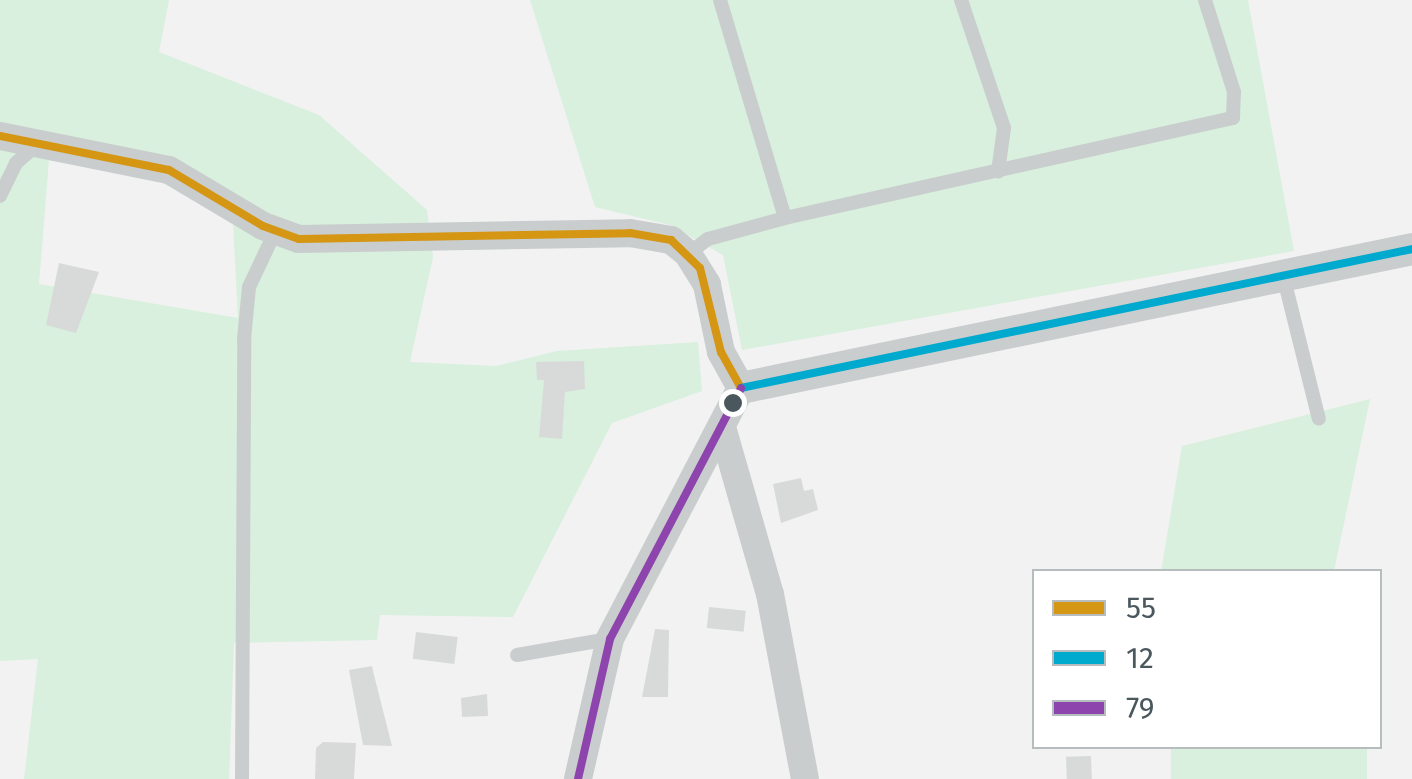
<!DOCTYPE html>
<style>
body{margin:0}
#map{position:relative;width:1412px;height:779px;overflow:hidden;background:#f2f2f2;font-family:"Fira Sans",sans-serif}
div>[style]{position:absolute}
.green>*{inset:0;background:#d8f0dd;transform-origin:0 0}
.building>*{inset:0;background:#d8dada;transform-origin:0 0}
.service>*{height:14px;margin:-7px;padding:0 7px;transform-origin:7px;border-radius:7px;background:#cacdce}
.minor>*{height:28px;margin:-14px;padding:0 14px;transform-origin:14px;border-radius:14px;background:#cacdce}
.tertiary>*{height:32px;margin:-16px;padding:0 16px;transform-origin:16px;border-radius:16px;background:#cacdce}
.bus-1>*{height:8px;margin:-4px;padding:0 4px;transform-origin:4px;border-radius:4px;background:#d49613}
.bus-2>*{height:8px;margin:-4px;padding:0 4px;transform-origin:4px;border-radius:4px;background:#00a9ce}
.bus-3>*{height:8px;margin:-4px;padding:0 4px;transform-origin:4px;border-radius:4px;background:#8e44ad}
.dots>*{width:28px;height:28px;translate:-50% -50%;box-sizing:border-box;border:5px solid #fff;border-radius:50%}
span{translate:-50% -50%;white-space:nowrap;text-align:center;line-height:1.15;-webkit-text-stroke:8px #fff;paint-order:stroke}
.legend{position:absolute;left:1032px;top:569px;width:350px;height:180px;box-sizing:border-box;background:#fff;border:2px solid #b7bcbf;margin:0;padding:12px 18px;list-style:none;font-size:30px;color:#4a585e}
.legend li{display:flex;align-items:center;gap:20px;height:50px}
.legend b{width:50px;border:2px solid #b7bcbf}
</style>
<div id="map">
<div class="green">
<i style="clip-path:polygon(evenodd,0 0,169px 0,159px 52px,319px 115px,427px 210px,433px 257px,410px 362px,496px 366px,557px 351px,698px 342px,702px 391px,612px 423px,513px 617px,380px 615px,377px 640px,234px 643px,229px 779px,24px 779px,38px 659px,0 661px,0 0,49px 160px,162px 181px,233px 223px,238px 318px,39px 284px,49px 160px)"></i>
<i style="clip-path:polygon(530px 0,1248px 0,1294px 251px,742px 350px,723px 255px,670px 225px,595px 207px)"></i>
<i style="clip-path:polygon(1370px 399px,1334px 571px,1161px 572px,1182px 446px)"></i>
<i style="left:1171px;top:747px;width:196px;height:33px"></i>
</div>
<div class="building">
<i style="clip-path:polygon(59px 263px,99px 272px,76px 333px,46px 325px)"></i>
<i style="clip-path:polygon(584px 361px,585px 389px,565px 392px,562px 439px,539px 437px,544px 380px,537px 380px,536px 362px)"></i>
<i style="clip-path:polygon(801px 478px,804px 491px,813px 489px,818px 510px,781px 523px,773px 484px)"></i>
<i style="left:709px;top:607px;width:37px;height:21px;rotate:6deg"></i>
<i style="clip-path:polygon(655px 629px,669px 630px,668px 697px,642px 697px)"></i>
<i style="left:416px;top:632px;width:42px;height:27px;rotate:7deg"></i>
<i style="clip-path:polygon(372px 666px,374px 675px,392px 746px,363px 745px,349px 670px)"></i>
<i style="clip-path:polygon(487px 694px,488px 716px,462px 717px,461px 698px)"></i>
<i style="clip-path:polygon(323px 742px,356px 743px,354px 779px,315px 779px,316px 748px)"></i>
<i style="left:1091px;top:756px;width:23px;height:25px;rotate:88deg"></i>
</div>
<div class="service">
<i style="left:720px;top:0;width:227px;rotate:73.4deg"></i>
<i style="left:961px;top:0;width:135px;rotate:71.4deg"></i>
<i style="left:1004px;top:128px;width:44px;rotate:97.8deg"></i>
<i style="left:0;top:196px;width:37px;rotate:-64deg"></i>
<i style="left:16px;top:163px;width:28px;rotate:-41deg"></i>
<i style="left:688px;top:254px;width:25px;rotate:-37deg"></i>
<i style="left:708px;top:239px;width:80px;rotate:-15.3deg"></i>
<i style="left:785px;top:218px;width:459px;rotate:-12.6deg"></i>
<i style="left:1233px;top:118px;width:26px;rotate:-88deg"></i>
<i style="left:1234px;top:92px;width:96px;rotate:-107.5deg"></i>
<i style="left:1283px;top:275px;width:148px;rotate:76deg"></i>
<i style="left:517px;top:655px;width:93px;rotate:-9.9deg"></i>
<i style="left:242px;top:779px;width:440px;rotate:-89.7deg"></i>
<i style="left:244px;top:339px;width:52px;rotate:-84.5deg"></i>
<i style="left:249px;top:287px;width:61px;rotate:-64.7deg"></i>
</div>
<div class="minor">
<i style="left:0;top:136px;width:172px;rotate:11.4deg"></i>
<i style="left:169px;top:170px;width:109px;rotate:30.8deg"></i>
<i style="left:263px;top:226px;width:38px;rotate:20deg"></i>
<i style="left:299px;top:239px;width:331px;rotate:-1deg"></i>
<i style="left:630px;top:233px;width:42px;rotate:9.7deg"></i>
<i style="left:671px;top:240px;width:22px;rotate:39deg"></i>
<i style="left:688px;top:254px;width:36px;rotate:58deg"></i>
<i style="left:707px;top:285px;width:68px;rotate:78.2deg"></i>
<i style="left:721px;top:352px;width:41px;rotate:60.9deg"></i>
<i style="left:741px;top:388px;width:283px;rotate:117.6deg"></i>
<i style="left:610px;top:639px;width:144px;rotate:102.9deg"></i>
<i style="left:722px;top:427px;width:174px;rotate:74deg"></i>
<i style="left:770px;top:594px;width:188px;rotate:79.3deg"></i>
</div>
<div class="tertiary">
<i style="left:741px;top:388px;width:685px;rotate:-11.7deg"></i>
</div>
<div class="bus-1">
<i style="left:0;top:136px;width:172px;rotate:11.4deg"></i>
<i style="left:169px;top:170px;width:109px;rotate:30.8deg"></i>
<i style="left:263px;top:226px;width:38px;rotate:20deg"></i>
<i style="left:299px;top:239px;width:331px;rotate:-1deg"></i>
<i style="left:630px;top:233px;width:42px;rotate:9.7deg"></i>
<i style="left:671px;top:240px;width:40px;rotate:44deg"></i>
<i style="left:700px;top:268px;width:87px;rotate:76deg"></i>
<i style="left:721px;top:352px;width:41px;rotate:60.9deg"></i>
</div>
<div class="bus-2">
<i style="left:741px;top:388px;width:685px;rotate:-11.7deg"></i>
</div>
<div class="bus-3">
<i style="left:578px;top:779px;width:144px;rotate:-77.1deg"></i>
<i style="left:610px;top:639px;width:283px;rotate:-62.4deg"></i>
</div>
<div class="dots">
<i style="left:733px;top:403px;background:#4a585e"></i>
</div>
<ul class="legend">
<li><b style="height:12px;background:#d49613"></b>55</li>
<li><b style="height:12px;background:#00a9ce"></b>12</li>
<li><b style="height:12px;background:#8e44ad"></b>79</li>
</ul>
</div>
